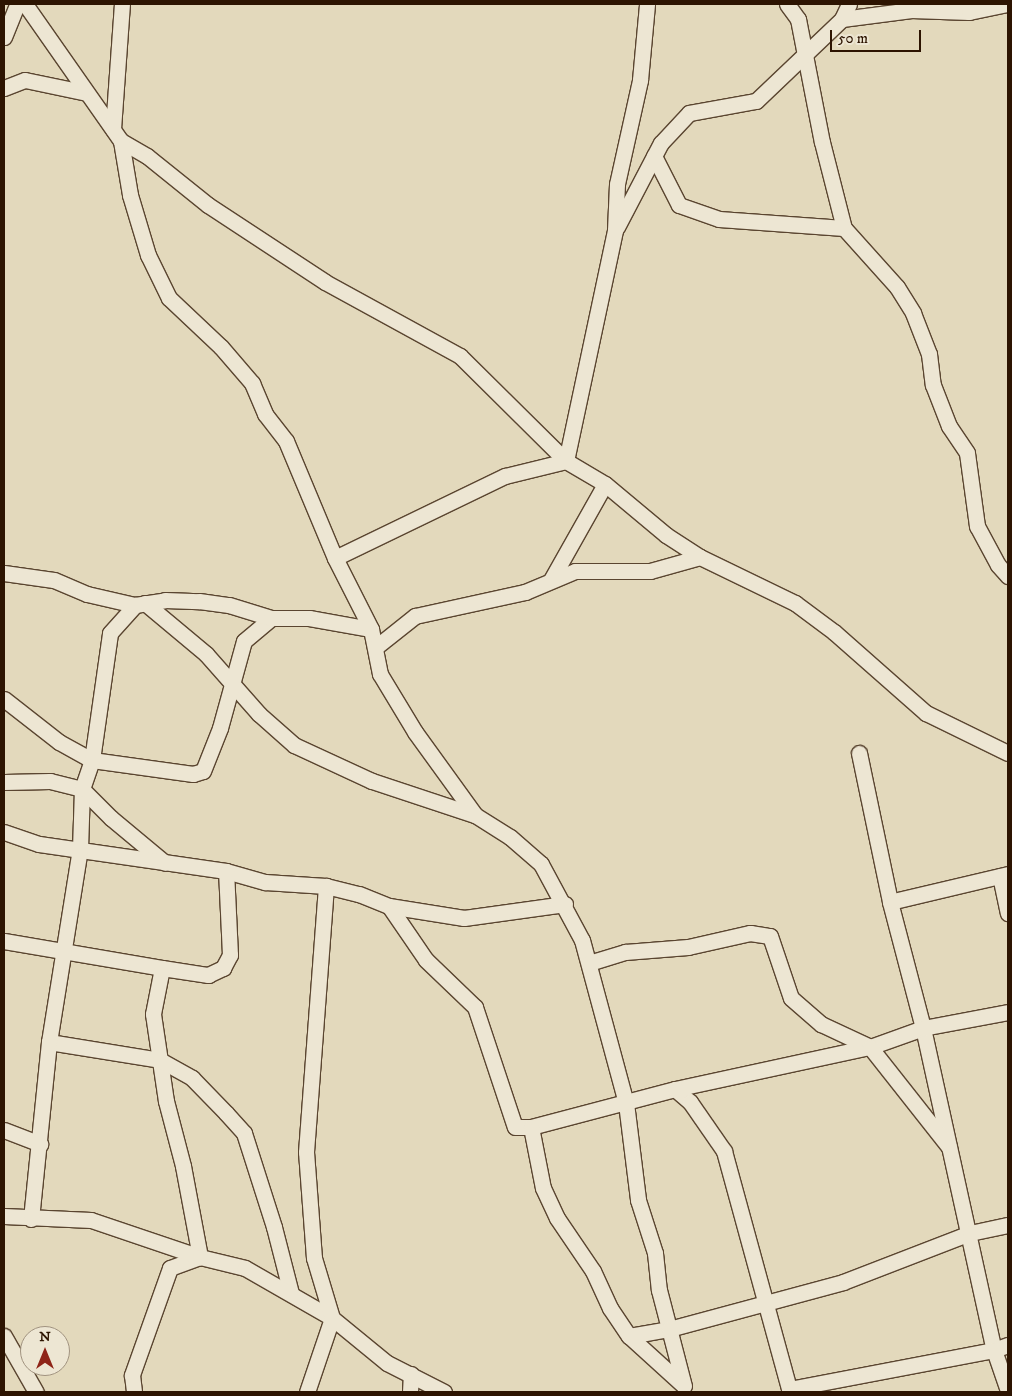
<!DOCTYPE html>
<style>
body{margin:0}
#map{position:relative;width:1012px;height:1396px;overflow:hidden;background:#e3d9bc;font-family:"IM FELL DW Pica",serif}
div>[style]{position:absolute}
.roads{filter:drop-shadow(1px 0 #5a4530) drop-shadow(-1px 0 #5a4530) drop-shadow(0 1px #5a4530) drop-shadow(0 -1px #5a4530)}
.street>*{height:15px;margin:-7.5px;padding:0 7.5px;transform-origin:7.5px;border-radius:7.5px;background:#ede6d3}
span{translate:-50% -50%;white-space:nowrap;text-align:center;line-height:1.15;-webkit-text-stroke:4px #ede6d3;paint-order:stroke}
.frame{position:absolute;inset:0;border:5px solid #2d1401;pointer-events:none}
.north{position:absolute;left:20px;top:1326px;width:50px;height:50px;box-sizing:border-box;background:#ede6d3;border:1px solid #a0927f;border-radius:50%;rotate:0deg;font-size:14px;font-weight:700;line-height:20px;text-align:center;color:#2d1401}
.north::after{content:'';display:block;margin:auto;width:18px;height:22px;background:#8f2418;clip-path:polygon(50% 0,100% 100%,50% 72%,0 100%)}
.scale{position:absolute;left:830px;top:30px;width:91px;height:22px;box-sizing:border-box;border:2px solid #2d1401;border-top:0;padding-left:6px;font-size:15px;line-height:18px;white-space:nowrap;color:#2d1401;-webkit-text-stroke:4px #ede6d3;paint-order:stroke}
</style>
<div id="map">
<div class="roads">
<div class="street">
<i style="left:25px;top:4px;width:167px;rotate:55deg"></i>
<i style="left:121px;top:141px;width:30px;rotate:30deg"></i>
<i style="left:147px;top:156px;width:78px;rotate:38.8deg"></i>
<i style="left:208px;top:205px;width:140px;rotate:33.3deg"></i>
<i style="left:325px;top:282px;width:154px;rotate:28.7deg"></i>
<i style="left:460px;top:356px;width:149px;rotate:44.7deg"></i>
<i style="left:566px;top:461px;width:45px;rotate:30.5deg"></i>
<i style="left:605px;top:484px;width:80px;rotate:39.9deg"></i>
<i style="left:666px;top:535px;width:40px;rotate:32.9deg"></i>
<i style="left:700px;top:557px;width:106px;rotate:25.8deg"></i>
<i style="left:795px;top:603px;width:49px;rotate:36.6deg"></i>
<i style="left:834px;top:632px;width:123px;rotate:41.4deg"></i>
<i style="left:926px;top:713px;width:91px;rotate:26deg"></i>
<i style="left:787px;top:4px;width:19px;rotate:54deg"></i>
<i style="left:798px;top:19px;width:125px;rotate:79deg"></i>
<i style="left:822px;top:142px;width:89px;rotate:75.7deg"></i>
<i style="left:844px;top:228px;width:79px;rotate:48.1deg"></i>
<i style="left:897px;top:287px;width:31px;rotate:58deg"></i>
<i style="left:913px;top:313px;width:44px;rotate:68.7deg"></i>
<i style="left:929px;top:354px;width:31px;rotate:83deg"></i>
<i style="left:933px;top:385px;width:44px;rotate:68.7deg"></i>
<i style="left:949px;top:426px;width:32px;rotate:56deg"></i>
<i style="left:967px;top:453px;width:74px;rotate:82.2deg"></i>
<i style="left:977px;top:526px;width:44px;rotate:61.7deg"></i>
<i style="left:998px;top:565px;width:15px;rotate:48deg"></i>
<i style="left:842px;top:19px;width:17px;rotate:-65deg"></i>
<i style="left:4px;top:37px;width:35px;rotate:-68deg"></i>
<i style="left:4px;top:88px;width:22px;rotate:-21deg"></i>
<i style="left:25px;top:80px;width:63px;rotate:11.8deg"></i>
<i style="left:113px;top:129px;width:125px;rotate:-85.9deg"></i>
<i style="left:121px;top:141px;width:55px;rotate:80.5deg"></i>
<i style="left:130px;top:195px;width:63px;rotate:73.3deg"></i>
<i style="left:148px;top:255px;width:48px;rotate:64deg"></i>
<i style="left:169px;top:298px;width:71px;rotate:43.3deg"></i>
<i style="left:221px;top:347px;width:48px;rotate:49.3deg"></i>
<i style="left:252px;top:383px;width:34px;rotate:67deg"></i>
<i style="left:265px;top:414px;width:34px;rotate:52deg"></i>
<i style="left:286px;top:441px;width:127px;rotate:67.3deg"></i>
<i style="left:335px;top:558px;width:80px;rotate:63.1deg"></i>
<i style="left:371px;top:629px;width:46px;rotate:78.7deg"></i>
<i style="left:380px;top:674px;width:68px;rotate:58.9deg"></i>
<i style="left:415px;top:732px;width:102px;rotate:54.1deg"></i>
<i style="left:475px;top:815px;width:41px;rotate:32.2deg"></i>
<i style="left:510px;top:837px;width:41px;rotate:41.1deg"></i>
<i style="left:541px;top:864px;width:86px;rotate:61.7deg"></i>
<i style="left:582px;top:940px;width:169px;rotate:74.9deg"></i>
<i style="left:626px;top:1103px;width:98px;rotate:82.9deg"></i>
<i style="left:638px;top:1200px;width:56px;rotate:72.2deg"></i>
<i style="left:655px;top:1253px;width:37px;rotate:84deg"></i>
<i style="left:659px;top:1290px;width:99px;rotate:75.4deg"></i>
<i style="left:654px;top:156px;width:55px;rotate:63deg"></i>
<i style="left:679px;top:205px;width:42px;rotate:19.3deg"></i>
<i style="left:719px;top:219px;width:125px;rotate:4.1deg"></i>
<i style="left:617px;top:227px;width:95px;rotate:-62.4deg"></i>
<i style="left:661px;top:143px;width:41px;rotate:-47deg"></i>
<i style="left:689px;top:113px;width:68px;rotate:-10.2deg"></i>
<i style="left:756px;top:101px;width:119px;rotate:-43.6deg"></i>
<i style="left:842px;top:19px;width:70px;rotate:-7.4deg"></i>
<i style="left:911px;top:10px;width:58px;rotate:2deg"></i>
<i style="left:969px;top:12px;width:38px;rotate:-12deg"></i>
<i style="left:335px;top:558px;width:189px;rotate:-25.8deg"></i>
<i style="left:505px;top:476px;width:63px;rotate:-13.8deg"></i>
<i style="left:566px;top:461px;width:236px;rotate:-78deg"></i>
<i style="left:615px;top:230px;width:46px;rotate:-87.5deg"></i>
<i style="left:617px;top:184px;width:107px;rotate:-77.5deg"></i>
<i style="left:640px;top:80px;width:76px;rotate:-84.7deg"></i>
<i style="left:4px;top:573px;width:50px;rotate:8deg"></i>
<i style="left:54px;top:580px;width:36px;rotate:23deg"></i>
<i style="left:87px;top:594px;width:49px;rotate:12.9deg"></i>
<i style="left:551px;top:580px;width:110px;rotate:-60.6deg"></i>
<i style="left:145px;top:603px;width:80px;rotate:39.9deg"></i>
<i style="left:206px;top:654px;width:80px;rotate:48.5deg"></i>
<i style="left:259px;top:714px;width:47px;rotate:41.5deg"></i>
<i style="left:294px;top:745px;width:86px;rotate:24.8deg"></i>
<i style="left:372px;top:781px;width:108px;rotate:18.3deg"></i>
<i style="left:376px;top:647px;width:50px;rotate:-38.5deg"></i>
<i style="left:415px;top:616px;width:113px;rotate:-12.3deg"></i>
<i style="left:525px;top:592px;width:54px;rotate:-22.8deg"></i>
<i style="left:575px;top:571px;width:75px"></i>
<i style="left:650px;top:571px;width:52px;rotate:-15.6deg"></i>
<i style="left:4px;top:699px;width:70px;rotate:38deg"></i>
<i style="left:59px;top:742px;width:38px;rotate:29deg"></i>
<i style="left:92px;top:760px;width:102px;rotate:7.9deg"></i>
<i style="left:193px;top:774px;width:10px;rotate:-17deg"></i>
<i style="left:203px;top:771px;width:46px;rotate:-68.4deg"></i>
<i style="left:220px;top:728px;width:90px;rotate:-74.6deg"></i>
<i style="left:244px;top:641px;width:35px;rotate:-40deg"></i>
<i style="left:859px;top:753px;width:152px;rotate:78.2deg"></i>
<i style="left:4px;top:782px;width:46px;rotate:-1.2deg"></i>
<i style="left:50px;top:781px;width:33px;rotate:14deg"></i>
<i style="left:82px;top:789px;width:41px;rotate:45deg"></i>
<i style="left:111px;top:818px;width:70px;rotate:39.8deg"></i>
<i style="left:4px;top:832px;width:37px;rotate:19deg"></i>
<i style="left:39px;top:844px;width:189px;rotate:8.2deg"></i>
<i style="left:226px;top:871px;width:41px;rotate:15.8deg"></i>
<i style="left:265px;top:882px;width:61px;rotate:3.8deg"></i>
<i style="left:326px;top:886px;width:34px;rotate:14deg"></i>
<i style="left:359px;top:894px;width:32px;rotate:22deg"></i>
<i style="left:389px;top:906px;width:76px;rotate:9.1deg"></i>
<i style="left:464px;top:918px;width:102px;rotate:-7.9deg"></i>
<i style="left:1008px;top:874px;width:121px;rotate:166.7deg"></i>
<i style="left:890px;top:902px;width:130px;rotate:75.3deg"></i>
<i style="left:923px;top:1028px;width:330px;rotate:77.6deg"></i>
<i style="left:994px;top:1350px;width:15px;rotate:-20deg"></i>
<i style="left:1000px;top:876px;width:38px;rotate:78deg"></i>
<i style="left:389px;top:906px;width:65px;rotate:55.6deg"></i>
<i style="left:426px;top:960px;width:68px;rotate:43.8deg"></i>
<i style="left:475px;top:1007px;width:126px;rotate:71.6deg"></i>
<i style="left:515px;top:1127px;width:16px"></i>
<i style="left:531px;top:1127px;width:149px;rotate:-14.8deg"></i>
<i style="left:675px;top:1089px;width:199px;rotate:-12.2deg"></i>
<i style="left:870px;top:1047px;width:56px;rotate:-19.7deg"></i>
<i style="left:923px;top:1028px;width:86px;rotate:-10.7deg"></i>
<i style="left:4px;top:941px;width:160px;rotate:9.7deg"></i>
<i style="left:162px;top:968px;width:47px;rotate:101.1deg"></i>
<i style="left:153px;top:1014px;width:88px;rotate:81.5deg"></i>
<i style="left:166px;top:1101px;width:67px;rotate:75.3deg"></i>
<i style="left:183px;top:1166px;width:93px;rotate:79.4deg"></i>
<i style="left:200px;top:1257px;width:32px;rotate:160deg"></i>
<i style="left:170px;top:1268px;width:114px;rotate:109.6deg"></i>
<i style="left:132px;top:1375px;width:17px;rotate:83deg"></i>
<i style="left:589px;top:963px;width:38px;rotate:-17deg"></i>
<i style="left:625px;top:952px;width:63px;rotate:-4.5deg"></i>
<i style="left:688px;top:947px;width:64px;rotate:-12.7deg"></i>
<i style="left:750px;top:933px;width:20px;rotate:9deg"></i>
<i style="left:770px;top:936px;width:65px;rotate:71.3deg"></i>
<i style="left:791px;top:998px;width:40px;rotate:41deg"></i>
<i style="left:821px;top:1024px;width:54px;rotate:25.1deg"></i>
<i style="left:870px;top:1047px;width:127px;rotate:51.7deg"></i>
<i style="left:162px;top:968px;width:47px;rotate:8.7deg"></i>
<i style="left:208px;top:975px;width:17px;rotate:-25deg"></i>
<i style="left:223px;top:968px;width:15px;rotate:-62deg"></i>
<i style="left:230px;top:955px;width:84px;rotate:-92.7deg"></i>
<i style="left:49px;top:1042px;width:112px;rotate:9.2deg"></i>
<i style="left:160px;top:1060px;width:37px;rotate:29deg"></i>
<i style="left:192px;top:1078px;width:49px;rotate:45.8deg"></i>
<i style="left:226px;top:1113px;width:27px;rotate:48deg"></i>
<i style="left:244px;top:1133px;width:99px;rotate:72.3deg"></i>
<i style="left:274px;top:1227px;width:68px;rotate:75.6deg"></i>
<i style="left:675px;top:1089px;width:20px;rotate:41deg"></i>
<i style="left:690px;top:1102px;width:60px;rotate:55.2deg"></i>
<i style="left:724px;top:1151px;width:247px;rotate:74.7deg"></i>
<i style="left:789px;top:1389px;width:209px;rotate:-10.8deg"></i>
<i style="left:994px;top:1350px;width:43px;rotate:71.1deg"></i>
<i style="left:531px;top:1127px;width:62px;rotate:78.9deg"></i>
<i style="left:543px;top:1188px;width:33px;rotate:65deg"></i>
<i style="left:557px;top:1218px;width:64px;rotate:55.8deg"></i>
<i style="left:593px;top:1271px;width:41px;rotate:65.3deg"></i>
<i style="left:610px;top:1308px;width:34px;rotate:56deg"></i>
<i style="left:629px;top:1336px;width:74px;rotate:42.3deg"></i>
<i style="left:4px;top:1130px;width:39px;rotate:21deg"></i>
<i style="left:4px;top:1216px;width:87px;rotate:2.6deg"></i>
<i style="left:91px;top:1220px;width:115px;rotate:18.7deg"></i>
<i style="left:200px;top:1257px;width:46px;rotate:13.7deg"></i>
<i style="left:245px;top:1268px;width:100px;rotate:29.9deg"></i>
<i style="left:332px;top:1318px;width:71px;rotate:39.3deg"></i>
<i style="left:387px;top:1363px;width:64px;rotate:27deg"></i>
<i style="left:31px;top:1219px;width:178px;rotate:-84.2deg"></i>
<i style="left:49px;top:1042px;width:195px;rotate:-80.9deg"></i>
<i style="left:80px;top:849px;width:60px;rotate:-88.1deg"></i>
<i style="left:82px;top:789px;width:31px;rotate:-71deg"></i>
<i style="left:92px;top:760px;width:128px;rotate:-81.9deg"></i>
<i style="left:110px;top:633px;width:38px;rotate:-48deg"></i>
<i style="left:135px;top:605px;width:30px;rotate:-9deg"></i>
<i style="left:165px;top:600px;width:34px;rotate:2deg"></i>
<i style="left:199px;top:601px;width:30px;rotate:8deg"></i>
<i style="left:229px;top:605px;width:44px;rotate:17.2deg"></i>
<i style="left:271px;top:618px;width:38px"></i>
<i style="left:309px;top:618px;width:63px;rotate:10.1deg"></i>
<i style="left:4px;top:1336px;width:64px;rotate:60.3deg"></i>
<i style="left:629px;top:1336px;width:41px;rotate:-9.9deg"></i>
<i style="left:669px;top:1329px;width:180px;rotate:-15.1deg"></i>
<i style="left:843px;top:1282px;width:136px;rotate:-21.1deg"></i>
<i style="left:970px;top:1233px;width:39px;rotate:-12deg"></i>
<i style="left:307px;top:1392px;width:78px;rotate:-71.3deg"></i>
<i style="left:332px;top:1318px;width:63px;rotate:-106.7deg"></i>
<i style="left:314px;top:1258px;width:106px;rotate:-94.3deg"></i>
<i style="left:306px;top:1152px;width:267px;rotate:-85.7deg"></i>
<i style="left:410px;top:1392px;width:18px;rotate:-87deg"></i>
</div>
</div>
<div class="frame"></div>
<div class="north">N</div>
<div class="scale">50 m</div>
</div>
